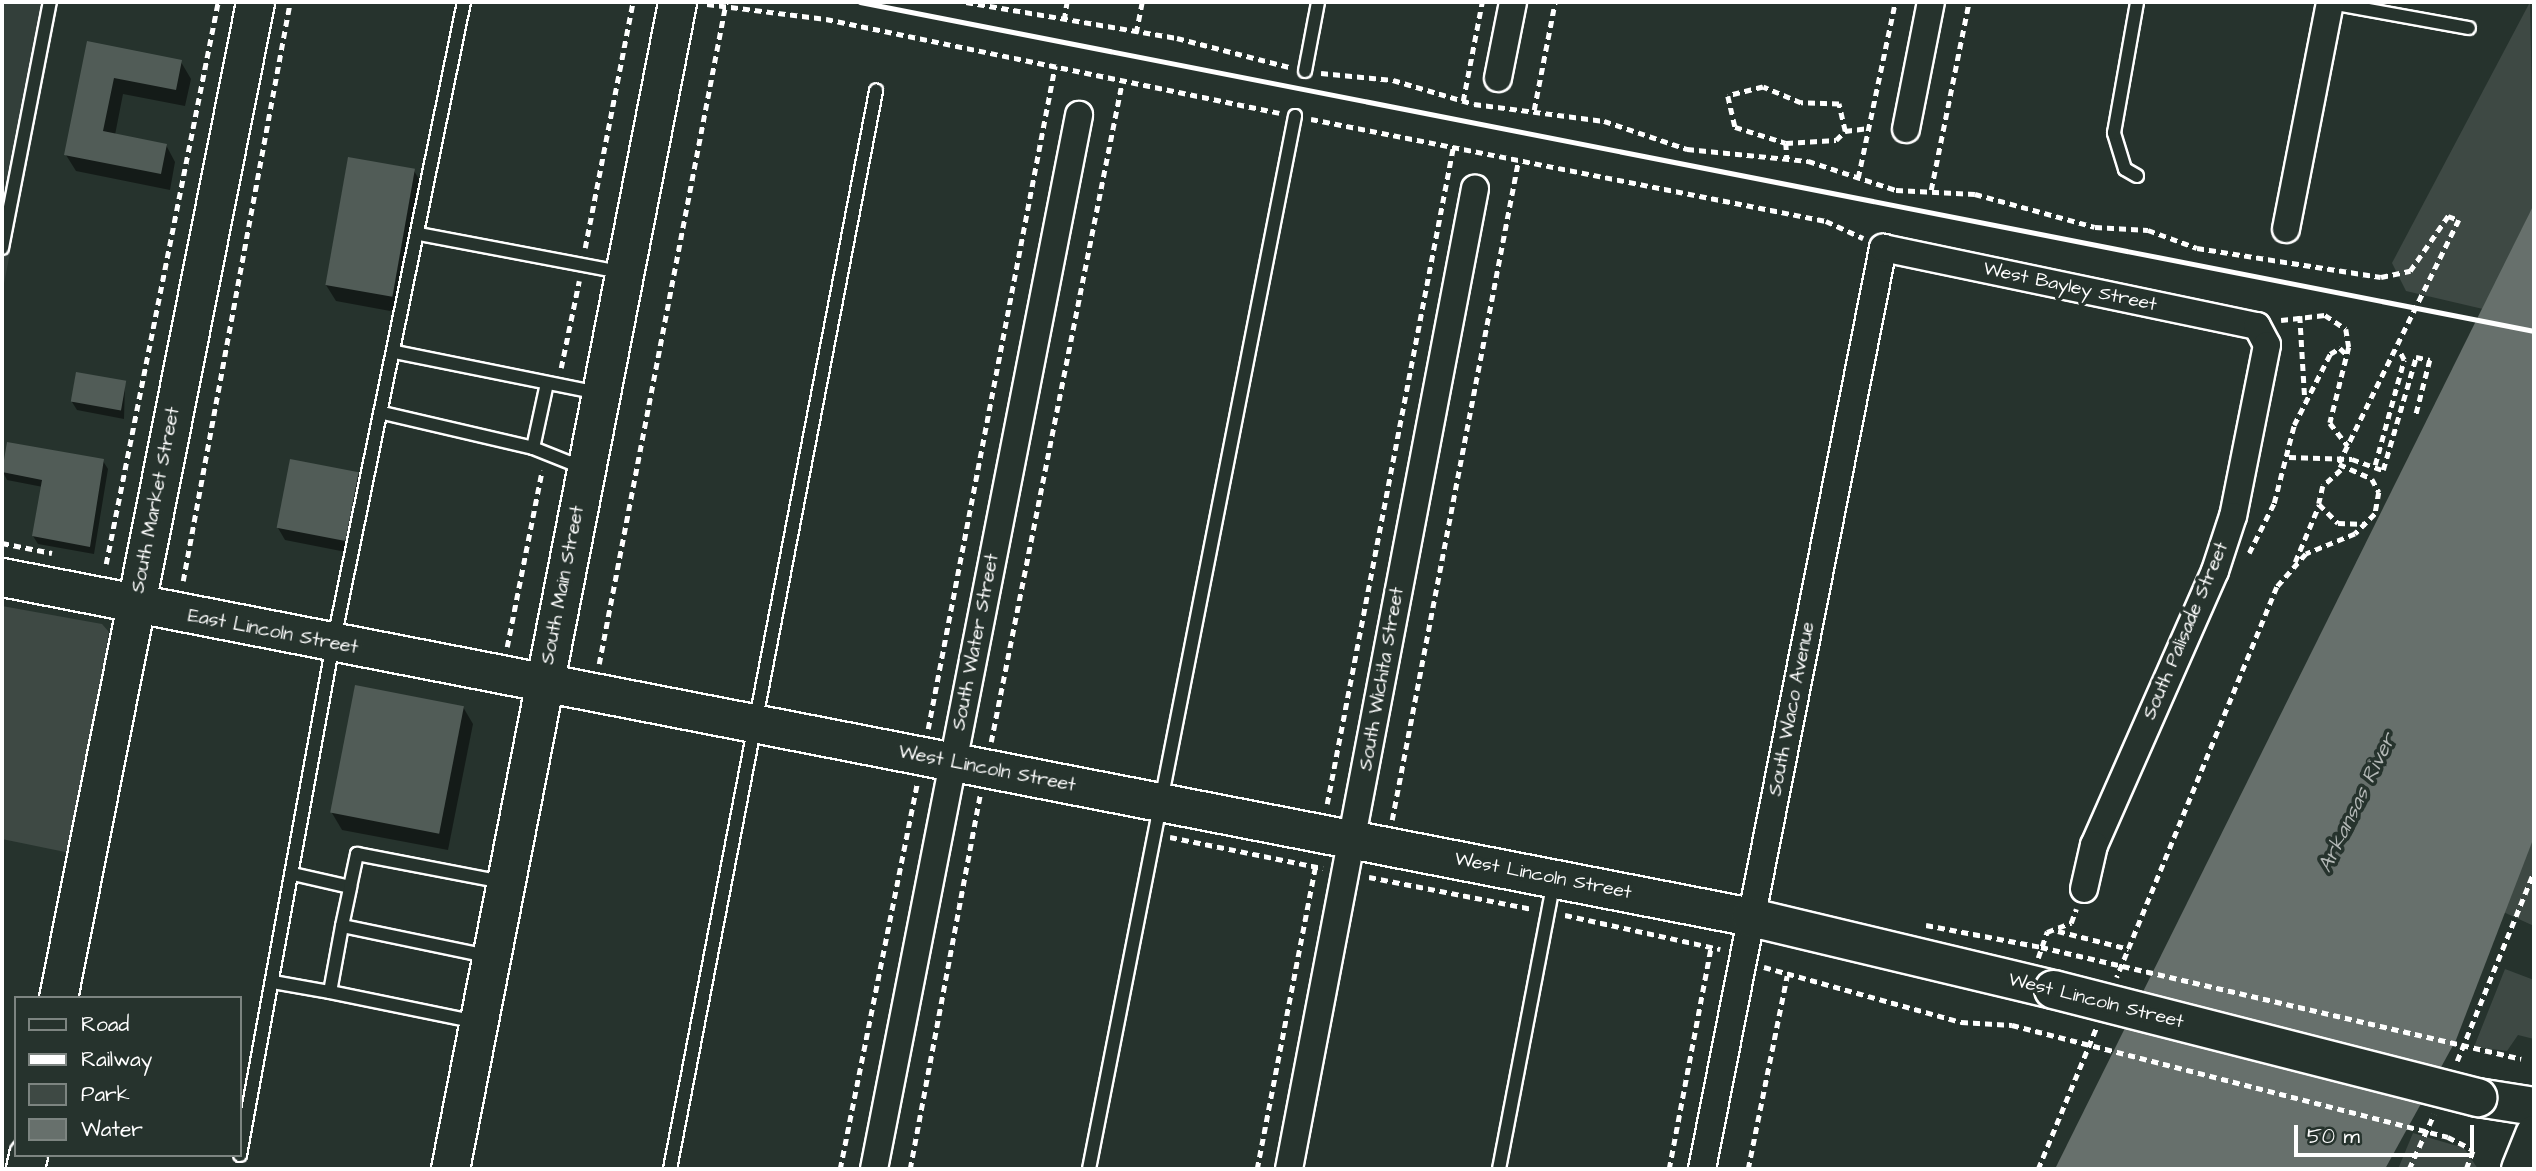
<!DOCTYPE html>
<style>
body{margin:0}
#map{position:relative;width:2536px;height:1171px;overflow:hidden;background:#26332d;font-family:"Architects Daughter",sans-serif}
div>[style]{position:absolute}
.built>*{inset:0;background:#333f3a}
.green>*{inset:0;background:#3e4944}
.water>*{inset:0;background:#67706c}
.shadow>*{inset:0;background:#0007}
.building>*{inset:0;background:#515c57;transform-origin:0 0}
.path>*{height:4.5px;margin-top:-2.25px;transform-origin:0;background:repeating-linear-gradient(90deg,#fff 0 7px,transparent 0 12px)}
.roads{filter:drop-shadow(2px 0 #fff) drop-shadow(-2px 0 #fff) drop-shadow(0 2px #fff) drop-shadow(0 -2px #fff)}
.lane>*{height:12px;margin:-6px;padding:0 6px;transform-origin:6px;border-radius:6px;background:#26332d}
.street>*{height:26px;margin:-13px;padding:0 13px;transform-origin:13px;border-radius:13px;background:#26332d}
.secondary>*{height:37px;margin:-18.5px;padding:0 18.5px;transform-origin:18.5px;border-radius:18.5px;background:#26332d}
.rail>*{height:5px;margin:-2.5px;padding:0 2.5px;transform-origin:2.5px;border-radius:2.5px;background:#fff}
.path-bridge>*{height:4.5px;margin-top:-2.25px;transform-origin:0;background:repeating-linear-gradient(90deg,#fff 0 7px,transparent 0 12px)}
.bridges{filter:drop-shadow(2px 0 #fff) drop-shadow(-2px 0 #fff) drop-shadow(0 2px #fff) drop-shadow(0 -2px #fff)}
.secondary-bridge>*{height:37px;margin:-18.5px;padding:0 18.5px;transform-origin:18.5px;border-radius:18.5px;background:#26332d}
span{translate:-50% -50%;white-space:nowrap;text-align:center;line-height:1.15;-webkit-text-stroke:7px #26332d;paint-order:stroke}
.street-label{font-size:19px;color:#fff}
.water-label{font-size:21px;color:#b3b8b6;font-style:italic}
.frame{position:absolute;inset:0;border:4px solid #fff;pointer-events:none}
.legend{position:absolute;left:14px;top:996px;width:228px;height:161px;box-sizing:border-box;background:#26332d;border:2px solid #7d8581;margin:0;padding:9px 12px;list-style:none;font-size:21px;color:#fff}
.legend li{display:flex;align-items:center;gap:14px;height:35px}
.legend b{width:35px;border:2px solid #7d8581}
.scale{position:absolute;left:2294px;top:1125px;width:180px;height:32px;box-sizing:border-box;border:4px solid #fff;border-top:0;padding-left:9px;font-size:21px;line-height:24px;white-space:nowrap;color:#fff;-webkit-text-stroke:5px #26332d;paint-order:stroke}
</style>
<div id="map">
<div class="built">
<i style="clip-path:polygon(2px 2px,59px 2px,2px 294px)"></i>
</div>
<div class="green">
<i style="clip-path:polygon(2530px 2px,2534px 204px,2483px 309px,2406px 291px,2392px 263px)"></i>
<i style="clip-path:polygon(2px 606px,102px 624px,109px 632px,70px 853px,2px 839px)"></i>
<i style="clip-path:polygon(2534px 837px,2534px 926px,2501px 911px)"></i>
<i style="clip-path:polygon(2505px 969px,2534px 980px,2534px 1039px,2518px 1035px,2507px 1051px,2474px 1047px)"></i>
<i style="clip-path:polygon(2413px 1133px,2464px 1148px,2478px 1169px,2398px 1169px)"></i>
</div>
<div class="water">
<i style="clip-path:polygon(2534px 204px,2534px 837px,2456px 1040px,2385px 1169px,2055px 1169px)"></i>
</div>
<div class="shadow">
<i style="clip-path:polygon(88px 44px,181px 62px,191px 79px,185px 106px,123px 94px,115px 135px,166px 145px,175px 162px,170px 190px,76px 171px,66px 155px)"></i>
<i style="clip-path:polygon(414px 171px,424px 187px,401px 313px,336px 301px,326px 285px)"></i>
<i style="clip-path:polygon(2px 175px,5px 181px,2px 199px)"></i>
<i style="clip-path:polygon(125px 383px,124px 419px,77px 410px,72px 402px)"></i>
<i style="clip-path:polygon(103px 461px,108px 469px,94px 554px,38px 544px,33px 536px,43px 487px,7px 480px,3px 472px)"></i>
<i style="clip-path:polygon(358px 474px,365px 487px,351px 553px,285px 540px,278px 528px)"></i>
<i style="clip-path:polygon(463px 707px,473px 724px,448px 850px,342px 830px,332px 813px)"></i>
</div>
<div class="building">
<i style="clip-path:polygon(87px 41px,182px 60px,176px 90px,114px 78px,103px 131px,167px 144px,161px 174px,64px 155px)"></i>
<i style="left:348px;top:157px;width:68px;height:130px;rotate:10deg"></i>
<i style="left:76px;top:372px;width:51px;height:30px;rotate:10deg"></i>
<i style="clip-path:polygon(7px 442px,104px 459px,90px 547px,32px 536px,42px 480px,2px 472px)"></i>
<i style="left:290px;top:459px;width:70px;height:70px;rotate:11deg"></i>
<i style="left:355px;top:685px;width:111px;height:130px;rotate:11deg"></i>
</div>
<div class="path">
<i style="left:966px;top:2px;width:214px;rotate:9.7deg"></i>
<i style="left:1177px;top:38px;width:116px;rotate:14.5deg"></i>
<i style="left:707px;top:4px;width:120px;rotate:7.2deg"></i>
<i style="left:826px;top:19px;width:463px;rotate:11.7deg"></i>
<i style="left:1064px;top:20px;width:18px;rotate:-81deg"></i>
<i style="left:1136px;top:33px;width:32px;rotate:-79deg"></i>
<i style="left:1321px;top:73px;width:72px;rotate:5.6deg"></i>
<i style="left:1393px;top:80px;width:84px;rotate:16.5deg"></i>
<i style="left:1474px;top:104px;width:131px;rotate:7.5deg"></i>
<i style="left:1604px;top:121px;width:88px;rotate:18.6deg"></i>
<i style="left:1687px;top:149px;width:122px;rotate:5.7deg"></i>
<i style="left:1808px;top:161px;width:93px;rotate:18.2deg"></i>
<i style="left:1896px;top:190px;width:79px;rotate:2.9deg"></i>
<i style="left:1975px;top:194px;width:124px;rotate:15.4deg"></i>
<i style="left:2095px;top:227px;width:53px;rotate:3.2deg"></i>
<i style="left:2148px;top:230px;width:52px;rotate:20.2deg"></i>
<i style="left:2197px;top:248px;width:186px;rotate:9deg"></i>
<i style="left:2381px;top:277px;width:30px;rotate:-12deg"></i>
<i style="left:2410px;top:271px;width:67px;rotate:-55.4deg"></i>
<i style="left:2448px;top:216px;width:12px;rotate:20deg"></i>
<i style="left:2459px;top:220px;width:272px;rotate:116.2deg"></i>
<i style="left:2339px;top:464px;width:36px;rotate:24deg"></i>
<i style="left:2372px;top:479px;width:15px;rotate:62deg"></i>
<i style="left:2379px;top:492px;width:22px;rotate:100deg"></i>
<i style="left:2375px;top:514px;width:28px;rotate:135deg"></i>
<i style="left:2355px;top:534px;width:53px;rotate:157.8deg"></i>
<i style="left:2306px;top:554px;width:44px;rotate:131.3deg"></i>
<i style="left:2277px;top:587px;width:422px;rotate:112.3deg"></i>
<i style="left:1463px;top:101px;width:101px;rotate:-79.1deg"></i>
<i style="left:1534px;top:110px;width:110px;rotate:-79deg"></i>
<i style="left:1311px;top:119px;width:525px;rotate:11.2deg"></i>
<i style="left:1826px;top:221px;width:41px;rotate:24.7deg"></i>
<i style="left:1845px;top:131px;width:28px;rotate:-103deg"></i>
<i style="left:1839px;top:104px;width:38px;rotate:-178deg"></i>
<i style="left:1801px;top:103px;width:41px;rotate:-157.2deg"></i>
<i style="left:1763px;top:87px;width:36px;rotate:166deg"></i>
<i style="left:1728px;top:96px;width:32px;rotate:77deg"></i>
<i style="left:1735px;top:127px;width:53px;rotate:17.4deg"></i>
<i style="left:1786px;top:143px;width:50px;rotate:-3.4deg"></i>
<i style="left:1836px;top:140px;width:13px;rotate:-45deg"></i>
<i style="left:1845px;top:131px;width:24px;rotate:-7deg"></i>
<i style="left:1786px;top:143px;width:15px;rotate:86deg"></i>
<i style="left:1858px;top:178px;width:180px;rotate:-78.1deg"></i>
<i style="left:1931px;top:190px;width:192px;rotate:-78.6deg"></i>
<i style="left:585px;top:248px;width:251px;rotate:-79deg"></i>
<i style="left:2300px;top:316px;width:84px;rotate:86.6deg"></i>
<i style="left:2281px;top:320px;width:44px;rotate:-6.5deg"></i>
<i style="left:2325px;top:315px;width:25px;rotate:34deg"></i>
<i style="left:2346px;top:329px;width:18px;rotate:81deg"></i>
<i style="left:2349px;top:347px;width:78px;rotate:104deg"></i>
<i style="left:2330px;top:423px;width:29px;rotate:52deg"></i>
<i style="left:561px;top:368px;width:89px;rotate:-78.3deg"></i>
<i style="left:2289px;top:457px;width:63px;rotate:1.8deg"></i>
<i style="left:2352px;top:459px;width:33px;rotate:20deg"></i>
<i style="left:2383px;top:470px;width:118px;rotate:-73.7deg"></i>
<i style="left:2416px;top:357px;width:14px;rotate:12deg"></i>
<i style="left:2430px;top:360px;width:57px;rotate:104.3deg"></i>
<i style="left:2375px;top:465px;width:109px;rotate:-74.6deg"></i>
<i style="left:2404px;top:360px;width:11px;rotate:-117deg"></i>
<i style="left:2341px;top:470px;width:24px;rotate:138deg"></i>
<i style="left:2323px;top:486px;width:18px;rotate:103deg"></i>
<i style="left:2319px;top:504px;width:27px;rotate:45deg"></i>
<i style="left:2338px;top:523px;width:28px;rotate:2deg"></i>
<i style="left:2px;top:543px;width:51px;rotate:11.3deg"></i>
<i style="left:2249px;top:553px;width:56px;rotate:-63.4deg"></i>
<i style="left:2274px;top:503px;width:81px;rotate:-75.6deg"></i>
<i style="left:2294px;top:425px;width:80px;rotate:-63.1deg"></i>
<i style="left:2330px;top:354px;width:12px;rotate:-31deg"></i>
<i style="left:2340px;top:348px;width:10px;rotate:45deg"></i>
<i style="left:2295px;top:562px;width:62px;rotate:-67.2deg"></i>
<i style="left:106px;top:564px;width:573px;rotate:-78.73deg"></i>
<i style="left:183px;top:581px;width:589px;rotate:-79.53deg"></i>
<i style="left:507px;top:647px;width:180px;rotate:-78.8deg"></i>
<i style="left:599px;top:664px;width:674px;rotate:-79.14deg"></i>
<i style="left:928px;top:729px;width:675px;rotate:-79.16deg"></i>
<i style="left:991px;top:742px;width:673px;rotate:-78.77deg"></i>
<i style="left:1327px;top:804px;width:668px;rotate:-79.13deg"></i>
<i style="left:1392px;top:820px;width:670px;rotate:-79.16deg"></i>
<i style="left:1170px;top:837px;width:156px;rotate:11.5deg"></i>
<i style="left:1369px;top:877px;width:166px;rotate:11.1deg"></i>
<i style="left:1565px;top:915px;width:159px;rotate:12.4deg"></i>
<i style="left:1926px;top:925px;width:117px;rotate:10.8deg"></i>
<i style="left:2058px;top:931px;width:73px;rotate:14.2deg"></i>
<i style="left:2038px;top:958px;width:28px;rotate:-71deg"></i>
<i style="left:2047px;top:932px;width:26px;rotate:-21deg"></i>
<i style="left:2071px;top:923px;width:15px;rotate:-70deg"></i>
<i style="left:1764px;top:967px;width:205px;rotate:15.6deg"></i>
<i style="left:1961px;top:1022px;width:51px;rotate:3.4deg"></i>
<i style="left:2457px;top:1061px;width:205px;rotate:-67.9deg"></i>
<i style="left:840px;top:1169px;width:395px;rotate:-78.7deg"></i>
<i style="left:910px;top:1169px;width:380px;rotate:-79.4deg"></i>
<i style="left:1257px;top:1169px;width:311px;rotate:-79.1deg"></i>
<i style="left:1669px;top:1169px;width:227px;rotate:-79.3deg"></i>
<i style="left:1748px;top:1169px;width:197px;rotate:-78.6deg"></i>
<i style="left:2038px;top:1169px;width:152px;rotate:-67.6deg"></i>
<i style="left:2409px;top:1169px;width:60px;rotate:-65.6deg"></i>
<i style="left:2466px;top:1169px;width:20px;rotate:-70deg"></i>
</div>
<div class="roads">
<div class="lane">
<i style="left:2330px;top:3px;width:141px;rotate:10.2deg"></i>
<i style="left:1305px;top:71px;width:70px;rotate:-79.3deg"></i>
<i style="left:2137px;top:176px;width:14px;rotate:-150deg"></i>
<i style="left:2125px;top:169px;width:38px;rotate:-107deg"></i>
<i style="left:2114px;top:133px;width:133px;rotate:-80deg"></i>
<i style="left:419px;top:234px;width:206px;rotate:10.7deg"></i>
<i style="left:2px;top:248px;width:251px;rotate:-79deg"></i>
<i style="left:395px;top:352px;width:207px;rotate:11.4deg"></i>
<i style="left:383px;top:413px;width:154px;rotate:13.1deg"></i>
<i style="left:533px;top:448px;width:54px;rotate:21.8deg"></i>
<i style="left:533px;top:448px;width:66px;rotate:-77.8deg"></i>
<i style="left:293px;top:874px;width:58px;rotate:12.8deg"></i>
<i style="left:342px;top:926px;width:67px;rotate:100.3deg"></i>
<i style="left:330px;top:992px;width:149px;rotate:11.6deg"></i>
<i style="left:487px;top:956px;width:148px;rotate:-168.3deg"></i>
<i style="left:342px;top:926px;width:40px;rotate:-78deg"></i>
<i style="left:350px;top:887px;width:34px;rotate:-78deg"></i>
<i style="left:357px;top:854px;width:149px;rotate:10.9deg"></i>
<i style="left:273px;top:982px;width:58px;rotate:10deg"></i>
<i style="left:240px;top:1155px;width:519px;rotate:-79.69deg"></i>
<i style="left:333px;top:644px;width:655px;rotate:-78.47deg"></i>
<i style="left:670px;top:1169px;width:1098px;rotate:-79.18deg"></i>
<i style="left:1089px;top:1169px;width:1073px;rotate:-78.93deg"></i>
<i style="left:1499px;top:1169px;width:292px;rotate:-79.2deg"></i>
</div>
<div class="street">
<i style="left:1498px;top:78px;width:77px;rotate:-78.8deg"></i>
<i style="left:1906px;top:129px;width:129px;rotate:-78.9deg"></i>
<i style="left:2286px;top:229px;width:231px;rotate:-79deg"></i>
<i style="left:874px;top:1169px;width:1074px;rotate:-78.99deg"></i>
<i style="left:1289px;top:1169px;width:998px;rotate:-79.26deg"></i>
<i style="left:1702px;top:1169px;width:939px;rotate:-78.88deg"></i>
<i style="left:1883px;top:248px;width:382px;rotate:11.8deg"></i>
<i style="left:2257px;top:326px;width:21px;rotate:62deg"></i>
<i style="left:2267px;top:345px;width:174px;rotate:101.2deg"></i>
<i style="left:2233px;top:516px;width:58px;rotate:108.1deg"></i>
<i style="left:2215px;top:571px;width:300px;rotate:113.8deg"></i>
<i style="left:2094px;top:845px;width:45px;rotate:102.8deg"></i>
</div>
<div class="secondary">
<i style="left:2px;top:577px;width:1782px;rotate:11deg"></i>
<i style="left:1751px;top:917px;width:310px;rotate:13.4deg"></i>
<i style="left:58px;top:998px;width:1015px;rotate:-78.81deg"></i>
<i style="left:2477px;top:1097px;width:58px;rotate:9deg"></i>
<i style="left:25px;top:1169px;width:14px;rotate:-78deg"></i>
<i style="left:450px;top:1169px;width:1189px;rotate:-78.99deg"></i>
<i style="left:2520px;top:1169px;width:38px;rotate:-68deg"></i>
</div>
</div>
<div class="rail">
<i style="left:860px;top:2px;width:1706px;rotate:11.12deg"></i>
</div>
<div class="path-bridge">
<i style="left:2041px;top:947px;width:493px;rotate:13.1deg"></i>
<i style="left:2012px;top:1025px;width:450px;rotate:14.4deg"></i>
<i style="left:2448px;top:1137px;width:28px;rotate:27deg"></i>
</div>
<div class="bridges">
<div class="secondary-bridge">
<i style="left:2053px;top:989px;width:438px;rotate:14.3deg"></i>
</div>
</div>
<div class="street-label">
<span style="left:2070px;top:287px;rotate:12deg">West Bayley Street</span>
<span style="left:156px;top:500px;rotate:-79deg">South Market Street</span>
<span style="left:563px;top:585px;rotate:-79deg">South Main Street</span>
<span style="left:2186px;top:631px;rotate:-67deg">South Palisade Street</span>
<span style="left:273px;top:632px;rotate:11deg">East Lincoln Street</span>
<span style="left:976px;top:642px;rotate:-79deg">South Water Street</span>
<span style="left:1382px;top:679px;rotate:-80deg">South Wichita Street</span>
<span style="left:1792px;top:709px;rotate:-79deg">South Waco Avenue</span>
<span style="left:987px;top:769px;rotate:11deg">West Lincoln Street</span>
<span style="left:1543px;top:876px;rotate:11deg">West Lincoln Street</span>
<span style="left:2096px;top:1001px;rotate:14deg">West Lincoln Street</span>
</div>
<div class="water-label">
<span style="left:2357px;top:803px;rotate:-64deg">Arkansas River</span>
</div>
<div class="frame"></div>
<ul class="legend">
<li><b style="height:9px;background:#26332d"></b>Road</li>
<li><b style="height:9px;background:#fff"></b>Railway</li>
<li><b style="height:19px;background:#3e4944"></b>Park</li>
<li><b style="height:19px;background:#67706c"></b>Water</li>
</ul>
<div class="scale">50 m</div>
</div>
